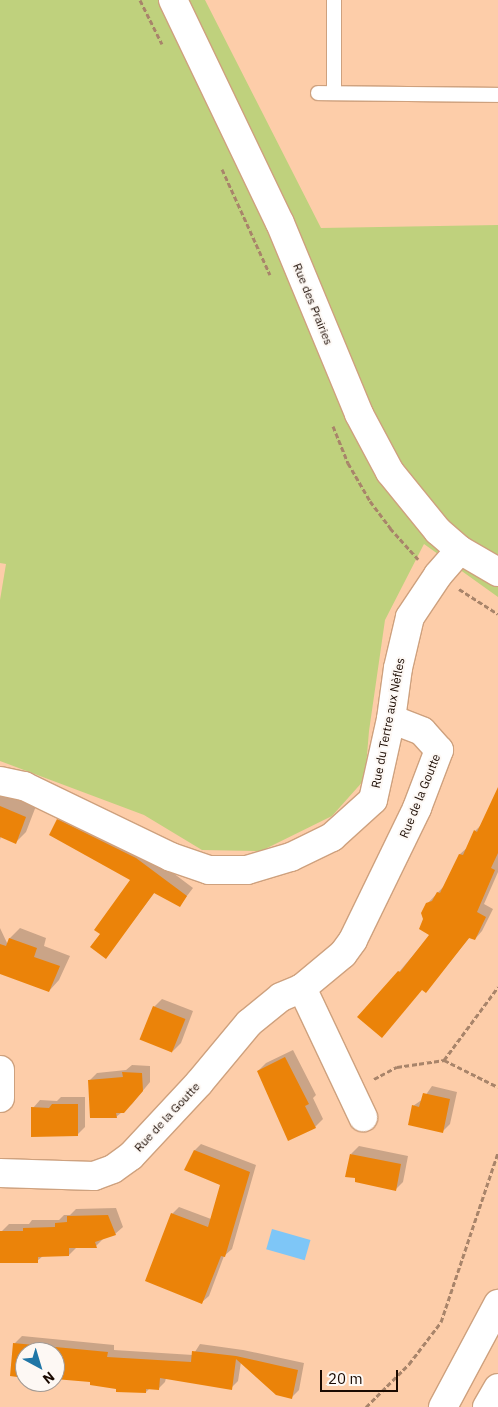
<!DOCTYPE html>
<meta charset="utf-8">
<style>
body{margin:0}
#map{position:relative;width:498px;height:1407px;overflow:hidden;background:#fdcda9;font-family:"IBM Plex Sans",sans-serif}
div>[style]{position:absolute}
.green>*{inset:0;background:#bfd17d}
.water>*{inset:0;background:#7ec6f7;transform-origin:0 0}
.shadow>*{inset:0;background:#0003}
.building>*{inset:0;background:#eb8309;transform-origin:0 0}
.path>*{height:3px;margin-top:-1.5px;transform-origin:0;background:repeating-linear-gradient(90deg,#a8846a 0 5px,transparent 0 7.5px)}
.roads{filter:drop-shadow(1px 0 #cea17e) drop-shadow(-1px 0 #cea17e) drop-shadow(0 1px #cea17e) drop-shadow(0 -1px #cea17e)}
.service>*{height:14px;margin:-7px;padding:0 7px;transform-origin:7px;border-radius:7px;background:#fff}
.minor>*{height:28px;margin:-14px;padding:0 14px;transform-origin:14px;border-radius:14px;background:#fff}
.primary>*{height:28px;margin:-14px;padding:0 14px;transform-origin:14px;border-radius:14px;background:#fff}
span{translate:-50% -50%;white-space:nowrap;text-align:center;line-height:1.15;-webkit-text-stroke:4px #fdf8f4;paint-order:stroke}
.street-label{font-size:12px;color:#1a0a01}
.north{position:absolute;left:15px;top:1342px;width:50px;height:50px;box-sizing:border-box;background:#fdf8f4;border:1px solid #a29993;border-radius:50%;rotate:141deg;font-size:14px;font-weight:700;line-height:20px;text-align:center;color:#1a0a01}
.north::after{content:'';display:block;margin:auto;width:18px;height:22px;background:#2076a6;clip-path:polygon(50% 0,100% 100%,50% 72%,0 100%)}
.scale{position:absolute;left:320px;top:1370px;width:78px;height:22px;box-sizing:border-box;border:2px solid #1a0a01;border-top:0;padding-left:6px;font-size:15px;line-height:18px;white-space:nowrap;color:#1a0a01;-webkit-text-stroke:4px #fdf8f4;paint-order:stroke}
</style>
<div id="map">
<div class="green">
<i style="clip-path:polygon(0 0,205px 0,321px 228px,498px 225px,498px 597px,424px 544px,385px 620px,369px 731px,365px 779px,332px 816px,261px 851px,202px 850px,144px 815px,0 761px,0 600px,6px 564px,0 563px)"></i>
</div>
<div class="water">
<i style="left:272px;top:1229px;width:40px;height:21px;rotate:16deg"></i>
</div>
<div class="shadow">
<i style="clip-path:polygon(498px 790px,498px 872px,484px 904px,493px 909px,482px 931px,475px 939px,470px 937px,426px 991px,399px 972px,431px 934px,425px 919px,427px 904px,445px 885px,460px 854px,468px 847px,475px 831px,481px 825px)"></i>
<i style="clip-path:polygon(0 792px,36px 806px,26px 832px,16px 842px,1px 836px,0 840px)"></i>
<i style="clip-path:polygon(65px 812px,144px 851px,193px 888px,180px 905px,155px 892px,106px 957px,101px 934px,132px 879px,58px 820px)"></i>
<i style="clip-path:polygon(0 928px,8px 945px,10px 938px,20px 928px,46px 938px,44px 946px,70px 956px,59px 980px,49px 991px,0 972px)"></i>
<i style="clip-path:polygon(162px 999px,193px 1011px,181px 1043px,173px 1051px,154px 1007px)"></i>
<i style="clip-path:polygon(293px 1050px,316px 1095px,313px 1098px,323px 1119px,315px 1127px,258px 1071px,266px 1063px)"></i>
<i style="clip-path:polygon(132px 1065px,150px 1066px,150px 1082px,132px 1104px,116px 1117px,90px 1080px,97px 1073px,126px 1070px)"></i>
<i style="clip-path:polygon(432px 1086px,457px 1092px,450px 1124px,442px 1132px,413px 1106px,423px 1099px)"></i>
<i style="clip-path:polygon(61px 1097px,85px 1097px,85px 1127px,77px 1135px,33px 1108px,40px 1100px,57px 1101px)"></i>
<i style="clip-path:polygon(201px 1144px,256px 1165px,232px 1249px,224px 1256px,209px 1296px,202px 1302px,172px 1214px,179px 1207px,211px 1219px,221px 1184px,186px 1170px,195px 1150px)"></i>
<i style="clip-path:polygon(359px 1146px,408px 1156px,403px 1182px,395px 1190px,351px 1154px)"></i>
<i style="clip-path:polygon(116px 1208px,123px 1227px,115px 1234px,104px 1238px,96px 1246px,77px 1247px,69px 1255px,43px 1256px,37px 1261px,1px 1232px,9px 1224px,29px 1224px,32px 1220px,59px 1220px,64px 1215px,70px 1215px,76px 1209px)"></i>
<i style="clip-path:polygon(22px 1336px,114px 1345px,114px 1350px,193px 1355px,200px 1344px,243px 1350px,304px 1363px,299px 1390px,292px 1397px,241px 1362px,238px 1381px,231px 1388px,166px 1378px,165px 1382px,158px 1389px,150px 1388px,146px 1392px,91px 1381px,55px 1377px,55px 1352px,25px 1352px,25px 1374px,15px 1343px)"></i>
</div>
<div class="building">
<i style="clip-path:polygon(498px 787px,498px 853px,491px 868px,495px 870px,477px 912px,486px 917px,475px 940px,469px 938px,426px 993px,422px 990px,382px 1038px,357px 1017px,398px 971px,400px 972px,429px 935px,419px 929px,423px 919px,421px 913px,426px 903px,432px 901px,437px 892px,440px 893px,459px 854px,463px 855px,474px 830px,477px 832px)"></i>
<i style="clip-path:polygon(0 806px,26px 817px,16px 844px,0 837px)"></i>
<i style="clip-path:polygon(57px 819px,136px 858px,187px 896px,180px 907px,154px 893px,106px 959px,90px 947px,100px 934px,94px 930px,130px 880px,49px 835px)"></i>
<i style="clip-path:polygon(9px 938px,37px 948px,34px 957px,60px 966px,49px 992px,0 974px,0 944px,6px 946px)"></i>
<i style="left:153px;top:1006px;width:35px;height:36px;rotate:22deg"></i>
<i style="clip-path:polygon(285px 1057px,309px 1104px,305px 1106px,316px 1128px,288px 1141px,257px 1071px)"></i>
<i style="clip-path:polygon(122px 1072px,142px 1073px,143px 1091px,124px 1113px,116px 1113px,117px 1118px,90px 1118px,88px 1080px,123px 1077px)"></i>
<i style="clip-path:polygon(423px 1093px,450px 1099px,443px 1133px,408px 1125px,412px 1105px,419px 1107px)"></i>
<i style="clip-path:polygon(52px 1104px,78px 1104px,78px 1136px,31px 1137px,31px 1107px,49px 1108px)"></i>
<i style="clip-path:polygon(194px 1150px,250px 1172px,225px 1257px,221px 1256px,202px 1304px,145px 1281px,171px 1213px,208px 1227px,220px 1185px,184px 1170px)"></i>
<i style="clip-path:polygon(350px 1154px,401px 1164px,396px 1191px,355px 1182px,355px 1178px,345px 1177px)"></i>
<i style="clip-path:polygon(108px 1215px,116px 1235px,95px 1242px,97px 1248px,69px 1248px,69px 1256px,38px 1257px,38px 1263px,0 1263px,0 1231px,23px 1231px,23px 1228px,55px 1227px,55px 1223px,67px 1222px,67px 1216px)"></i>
<i style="clip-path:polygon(13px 1343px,108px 1352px,107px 1357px,191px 1362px,192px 1351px,236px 1356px,298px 1370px,292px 1399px,276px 1395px,236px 1359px,232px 1390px,160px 1378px,159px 1390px,146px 1389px,146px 1393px,116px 1392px,116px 1389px,90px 1385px,90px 1382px,55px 1379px,55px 1352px,25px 1352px,25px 1378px,10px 1376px)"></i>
</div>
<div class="path">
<i style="left:140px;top:0;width:49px;rotate:63.4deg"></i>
<i style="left:222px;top:169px;width:116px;rotate:65.6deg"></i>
<i style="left:333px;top:426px;width:40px;rotate:68deg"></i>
<i style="left:348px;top:463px;width:44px;rotate:59.9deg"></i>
<i style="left:370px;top:501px;width:34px;rotate:53deg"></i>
<i style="left:390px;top:528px;width:42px;rotate:47.9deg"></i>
<i style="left:459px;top:589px;width:46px;rotate:32.7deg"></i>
<i style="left:444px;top:1060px;width:91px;rotate:-53.5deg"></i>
<i style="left:374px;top:1079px;width:26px;rotate:-28deg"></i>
<i style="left:397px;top:1067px;width:48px;rotate:-8.5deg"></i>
<i style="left:444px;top:1060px;width:60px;rotate:26.6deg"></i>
<i style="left:366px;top:1407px;width:61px;rotate:-45deg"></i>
<i style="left:409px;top:1364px;width:53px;rotate:-52.7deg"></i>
<i style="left:441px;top:1322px;width:178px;rotate:-71.4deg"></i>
</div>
<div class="roads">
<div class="service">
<i style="left:318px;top:93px;width:180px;rotate:0.6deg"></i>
<i style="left:334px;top:93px;width:93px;rotate:-90deg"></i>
</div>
<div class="minor">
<i style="left:173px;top:0;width:247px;rotate:64.4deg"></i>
<i style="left:280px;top:223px;width:207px;rotate:67.5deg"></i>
<i style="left:359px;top:414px;width:66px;rotate:61.9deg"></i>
<i style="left:390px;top:472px;width:76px;rotate:50.9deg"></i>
<i style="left:438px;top:531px;width:29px;rotate:41deg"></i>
<i style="left:460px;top:550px;width:44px;rotate:30.1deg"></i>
<i style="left:0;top:781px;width:25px;rotate:12deg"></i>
<i style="left:24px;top:786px;width:163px;rotate:25.8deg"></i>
<i style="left:171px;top:857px;width:40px;rotate:18.9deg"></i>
<i style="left:209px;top:870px;width:38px"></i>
<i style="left:247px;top:870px;width:46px;rotate:-16.5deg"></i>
<i style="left:291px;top:857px;width:46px;rotate:-26deg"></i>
<i style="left:332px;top:837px;width:55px;rotate:-42.1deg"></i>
<i style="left:373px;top:800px;width:83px;rotate:-77.5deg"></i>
<i style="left:391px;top:719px;width:51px;rotate:-82.2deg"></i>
<i style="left:398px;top:668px;width:52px;rotate:-76.8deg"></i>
<i style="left:410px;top:617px;width:50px;rotate:-56.3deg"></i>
<i style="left:438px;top:575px;width:33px;rotate:-49deg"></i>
<i style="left:302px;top:988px;width:143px;rotate:64.7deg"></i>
<i style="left:0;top:1070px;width:28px;rotate:90deg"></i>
<i style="left:0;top:1173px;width:94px;rotate:1.8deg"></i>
<i style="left:94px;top:1176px;width:20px;rotate:-20deg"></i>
<i style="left:113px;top:1169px;width:22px;rotate:-36deg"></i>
<i style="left:131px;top:1156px;width:100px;rotate:-47deg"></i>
<i style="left:199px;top:1083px;width:78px;rotate:-50.2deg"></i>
<i style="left:249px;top:1023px;width:41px;rotate:-39.1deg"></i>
<i style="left:281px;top:997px;width:23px;rotate:-23deg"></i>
<i style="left:302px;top:988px;width:53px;rotate:-39.7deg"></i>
<i style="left:343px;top:954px;width:17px;rotate:-54deg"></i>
<i style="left:353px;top:940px;width:147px;rotate:-64.1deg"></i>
<i style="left:417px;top:808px;width:62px;rotate:-69.2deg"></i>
<i style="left:439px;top:750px;width:25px;rotate:-132deg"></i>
<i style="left:422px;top:731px;width:33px;rotate:-159deg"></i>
</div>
<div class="primary">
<i style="left:443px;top:1407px;width:117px;rotate:-61.9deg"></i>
<i style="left:487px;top:1407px;width:22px;rotate:-60deg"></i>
</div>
</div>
<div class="street-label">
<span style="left:313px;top:304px;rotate:68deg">Rue des Prairies</span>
<span style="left:388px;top:723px;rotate:-79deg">Rue du Tertre aux Nèfles</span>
<span style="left:420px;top:796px;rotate:-68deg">Rue de la Goutte</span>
<span style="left:167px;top:1117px;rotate:-47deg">Rue de la Goutte</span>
</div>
<div class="north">N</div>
<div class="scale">20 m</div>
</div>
